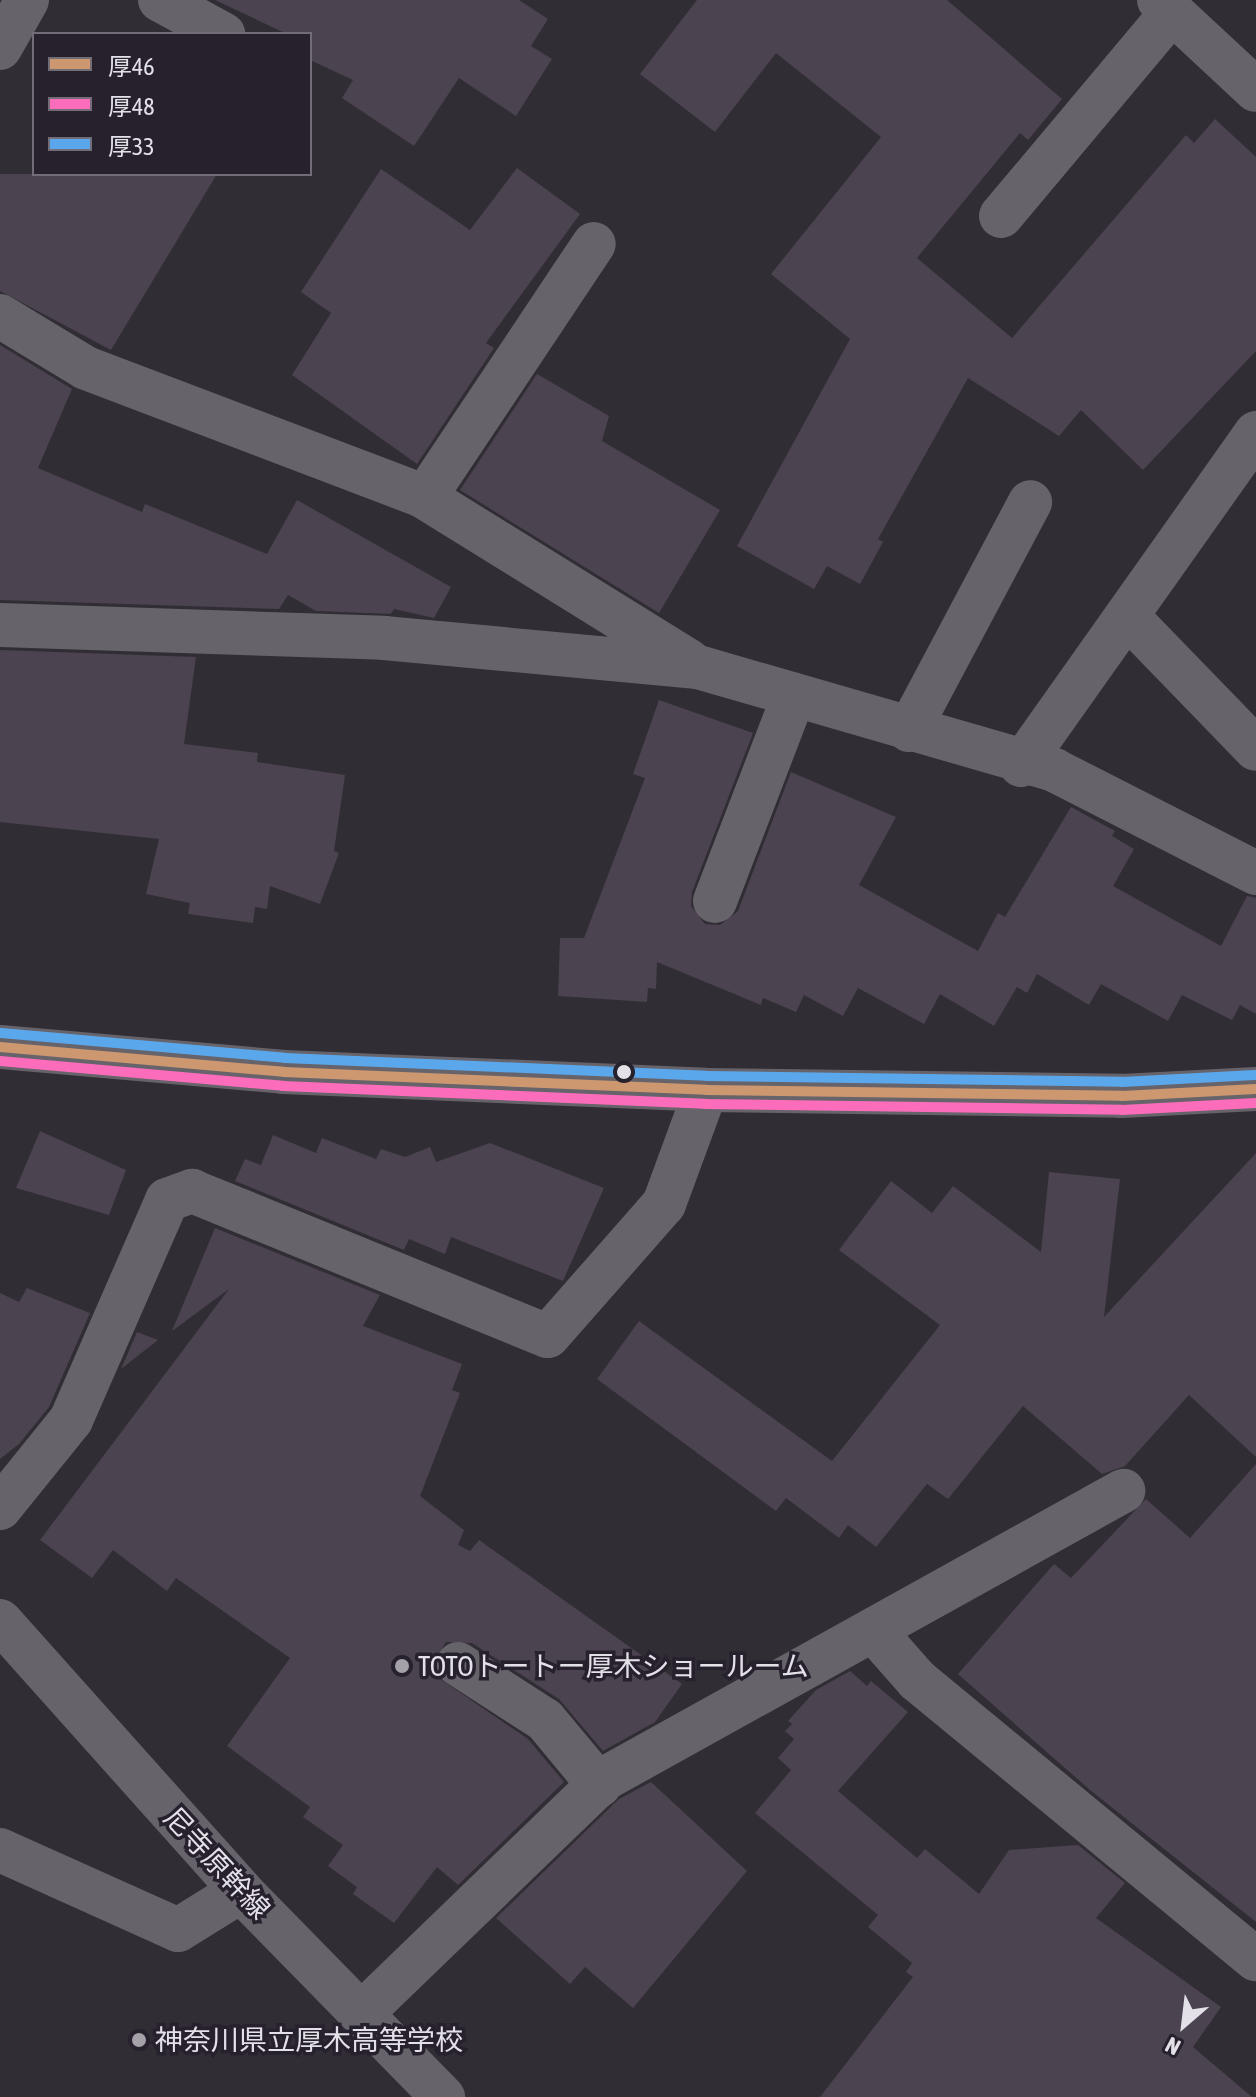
<!DOCTYPE html>
<meta charset="utf-8">
<style>
body{margin:0}
#map{position:relative;width:1256px;height:2097px;overflow:hidden;background:#312d34;font-family:"Asap Condensed","Noto Sans JP",sans-serif}
div>[style]{position:absolute}
.building>*{inset:0;background:#4b4350}
.minor>*{height:44px;margin:-22px;padding:0 22px;transform-origin:22px;border-radius:22px;background:#67636b}
.tertiary>*{height:44px;margin:-22px;padding:0 22px;transform-origin:22px;border-radius:22px;background:#67636b}
.bus-1>*{height:10px;margin:-5px;padding:0 5px;transform-origin:5px;border-radius:5px;background:#cd976f}
.bus-2>*{height:10px;margin:-5px;padding:0 5px;transform-origin:5px;border-radius:5px;background:#fb6dba}
.bus-3>*{height:10px;margin:-5px;padding:0 5px;transform-origin:5px;border-radius:5px;background:#5aa8eb}
.dots>*{width:22px;height:22px;translate:-50% -50%;box-sizing:border-box;border:4px solid #27202d;border-radius:50%}
span{translate:-50% -50%;white-space:nowrap;text-align:center;line-height:1.15;-webkit-text-stroke:7px #27202d;paint-order:stroke}
.poi-label{font-size:28px;color:#e4e0e8}
.left{translate:0 -50%;text-align:left}
.street-label{font-size:28px;color:#e4e0e8}
.legend{position:absolute;left:32px;top:32px;width:280px;height:144px;box-sizing:border-box;background:#27202d;border:2px solid #736d78;margin:0;padding:10px 14px;list-style:none;font-size:24px;color:#e4e0e8}
.legend li{display:flex;align-items:center;gap:16px;height:40px}
.legend b{width:40px;border:2px solid #736d78}
.north{position:absolute;left:1144px;top:1985px;width:80px;height:80px;-webkit-text-stroke:6px #27202d;paint-order:stroke;rotate:208deg;font-size:22px;font-weight:700;line-height:32px;text-align:center;color:#e4e0e8}
.north::after{content:'';display:block;margin:auto;width:28px;height:36px;background:#e4e0e8;clip-path:polygon(50% 0,100% 100%,50% 72%,0 100%)}
</style>
<div id="map">
<div class="building">
<i style="clip-path:polygon(215px 0,519px 0,548px 19px,531px 46px,552px 59px,516px 116px,459px 78px,414px 146px,342px 98px,353px 80px,310px 60px,310px 34px,287px 34px)"></i>
<i style="clip-path:polygon(697px 0,947px 0,1062px 99px,1028px 140px,1020px 133px,917px 258px,1012px 338px,1186px 135px,1194px 143px,1215px 119px,1256px 157px,1256px 351px,1143px 470px,1081px 410px,1059px 436px,968px 378px,878px 539px,883px 542px,860px 584px,827px 566px,814px 589px,737px 546px,850px 339px,771px 274px,881px 137px,776px 53px,715px 132px,640px 74px)"></i>
<i style="clip-path:polygon(517px 168px,580px 214px,486px 343px,494px 348px,417px 464px,292px 375px,331px 313px,301px 292px,381px 169px,470px 230px)"></i>
<i style="clip-path:polygon(0 174px,217px 174px,111px 350px,0 291px)"></i>
<i style="clip-path:polygon(0 345px,72px 389px,38px 468px,142px 512px,145px 504px,267px 554px,297px 500px,451px 587px,434px 618px,394px 609px,391px 614px,316px 611px,288px 595px,279px 609px,0 600px)"></i>
<i style="clip-path:polygon(537px 374px,609px 416px,602px 441px,720px 510px,659px 613px,460px 490px)"></i>
<i style="clip-path:polygon(0 650px,196px 657px,184px 744px,258px 753px,257px 762px,345px 775px,334px 851px,339px 853px,320px 904px,270px 886px,267px 909px,255px 907px,253px 923px,188px 914px,190px 903px,146px 894px,159px 839px,0 822px)"></i>
<i style="clip-path:polygon(659px 700px,753px 733px,692px 892px,691px 906px,705px 924px,720px 925px,738px 911px,791px 772px,896px 817px,859px 885px,978px 951px,998px 913px,1005px 917px,1071px 807px,1115px 831px,1112px 836px,1134px 849px,1113px 886px,1221px 946px,1247px 896px,1256px 898px,1256px 1014px,1240px 1005px,1232px 1020px,1182px 995px,1168px 1021px,1101px 984px,1089px 1005px,1037px 974px,1027px 993px,1017px 987px,994px 1026px,940px 994px,924px 1024px,858px 988px,843px 1016px,804px 995px,796px 1012px,763px 998px,761px 1005px,657px 962px,656px 989px,648px 988px,647px 1002px,558px 996px,560px 938px,584px 938px,645px 778px,633px 774px)"></i>
<i style="clip-path:polygon(40px 1131px,126px 1170px,109px 1215px,16px 1188px)"></i>
<i style="clip-path:polygon(273px 1135px,316px 1153px,322px 1138px,376px 1159px,381px 1149px,405px 1157px,430px 1147px,436px 1162px,490px 1143px,604px 1188px,563px 1281px,451px 1237px,445px 1254px,409px 1239px,404px 1250px,235px 1181px,245px 1159px,261px 1165px)"></i>
<i style="clip-path:polygon(1256px 1153px,1256px 1457px,1189px 1395px,1125px 1466px,1102px 1474px,1023px 1406px,948px 1499px,927px 1484px,876px 1547px,848px 1525px,839px 1538px,786px 1498px,776px 1511px,597px 1379px,639px 1321px,832px 1461px,940px 1325px,839px 1250px,891px 1181px,932px 1213px,953px 1186px,1041px 1252px,1049px 1172px,1120px 1179px,1104px 1317px)"></i>
<i style="clip-path:polygon(215px 1228px,380px 1295px,363px 1326px,462px 1364px,452px 1390px,460px 1393px,420px 1496px,464px 1530px,458px 1545px,470px 1551px,479px 1540px,682px 1684px,655px 1722px,603px 1751px,559px 1699px,472px 1643px,446px 1642px,433px 1662px,436px 1676px,528px 1739px,564px 1782px,458px 1885px,437px 1867px,394px 1923px,353px 1894px,357px 1887px,328px 1866px,343px 1845px,303px 1817px,310px 1807px,227px 1746px,290px 1658px,176px 1578px,167px 1591px,113px 1550px,92px 1578px,40px 1540px,229px 1289px,172px 1331px)"></i>
<i style="clip-path:polygon(27px 1288px,90px 1313px,49px 1407px,19px 1444px,0 1459px,0 1293px,19px 1302px)"></i>
<i style="clip-path:polygon(137px 1332px,158px 1340px,121px 1369px)"></i>
<i style="clip-path:polygon(1256px 1464px,1256px 1922px,1090px 1790px,958px 1674px,1054px 1564px,1071px 1578px,1146px 1499px,1190px 1538px)"></i>
<i style="clip-path:polygon(850px 1671px,867px 1686px,871px 1681px,908px 1712px,838px 1791px,917px 1858px,925px 1849px,979px 1894px,1009px 1850px,1078px 1845px,1125px 1883px,1096px 1918px,1221px 2007px,1193px 2047px,1252px 2097px,820px 2097px,913px 1977px,906px 1972px,912px 1963px,868px 1927px,878px 1915px,755px 1813px,791px 1770px,778px 1758px,794px 1739px,785px 1731px,792px 1724px,788px 1721px,816px 1690px)"></i>
<i style="clip-path:polygon(651px 1782px,747px 1871px,633px 2008px,585px 1967px,570px 1984px,496px 1918px,619px 1799px)"></i>
</div>
<div class="minor">
<i style="left:160px;top:0;width:72px;rotate:28.4deg"></i>
<i style="left:1159px;top:0;width:132px;rotate:42.9deg"></i>
<i style="left:0;top:48px;width:55px;rotate:-60.6deg"></i>
<i style="left:1001px;top:216px;width:266px;rotate:-50deg"></i>
<i style="left:0;top:316px;width:100px;rotate:31.2deg"></i>
<i style="left:86px;top:368px;width:358px;rotate:20.8deg"></i>
<i style="left:421px;top:495px;width:315px;rotate:31.8deg"></i>
<i style="left:425px;top:497px;width:304px;rotate:-56.3deg"></i>
<i style="left:1127px;top:616px;width:185px;rotate:45.9deg"></i>
<i style="left:0;top:625px;width:384px;rotate:1.9deg"></i>
<i style="left:384px;top:638px;width:315px;rotate:5.3deg"></i>
<i style="left:698px;top:667px;width:371px;rotate:16.1deg"></i>
<i style="left:1054px;top:770px;width:227px;rotate:27deg"></i>
<i style="left:909px;top:730px;width:258px;rotate:-62deg"></i>
<i style="left:1021px;top:765px;width:407px;rotate:-54.7deg"></i>
<i style="left:715px;top:901px;width:221px;rotate:-69deg"></i>
<i style="left:0;top:1508px;width:113px;rotate:-51.1deg"></i>
<i style="left:71px;top:1420px;width:240px;rotate:-66.4deg"></i>
<i style="left:167px;top:1200px;width:27px;rotate:-20deg"></i>
<i style="left:192px;top:1191px;width:384px;rotate:22.2deg"></i>
<i style="left:548px;top:1336px;width:176px;rotate:-48.7deg"></i>
<i style="left:664px;top:1204px;width:121px;rotate:-69.8deg"></i>
<i style="left:873px;top:1630px;width:67px;rotate:48.7deg"></i>
<i style="left:917px;top:1680px;width:439px;rotate:39.5deg"></i>
<i style="left:458px;top:1664px;width:103px;rotate:32.8deg"></i>
<i style="left:545px;top:1720px;width:85px;rotate:50.3deg"></i>
<i style="left:0;top:1850px;width:195px;rotate:24.2deg"></i>
<i style="left:178px;top:1930px;width:74px;rotate:-31.8deg"></i>
<i style="left:362px;top:2013px;width:337px;rotate:-44deg"></i>
<i style="left:604px;top:1779px;width:594px;rotate:-29.03deg"></i>
</div>
<div class="tertiary">
<i style="left:0;top:1047px;width:285px;rotate:5deg"></i>
<i style="left:284px;top:1072px;width:422px;rotate:2.4deg"></i>
<i style="left:706px;top:1090px;width:416px;rotate:0.8deg"></i>
<i style="left:1122px;top:1096px;width:134px;rotate:-3deg"></i>
<i style="left:0;top:1621px;width:362px;rotate:48.2deg"></i>
<i style="left:241px;top:1891px;width:289px;rotate:45.6deg"></i>
</div>
<div class="bus-1">
<i style="left:0;top:1047px;width:285px;rotate:5deg"></i>
<i style="left:284px;top:1072px;width:422px;rotate:2.4deg"></i>
<i style="left:706px;top:1090px;width:416px;rotate:0.8deg"></i>
<i style="left:1122px;top:1096px;width:134px;rotate:-3deg"></i>
</div>
<div class="bus-2">
<i style="left:0;top:1061px;width:284px;rotate:5deg"></i>
<i style="left:283px;top:1086px;width:422px;rotate:2.4deg"></i>
<i style="left:705px;top:1104px;width:417px;rotate:0.8deg"></i>
<i style="left:1122px;top:1110px;width:134px;rotate:-3deg"></i>
</div>
<div class="bus-3">
<i style="left:1px;top:1033px;width:285px;rotate:5deg"></i>
<i style="left:285px;top:1058px;width:421px;rotate:2.4deg"></i>
<i style="left:706px;top:1076px;width:416px;rotate:0.8deg"></i>
<i style="left:1122px;top:1082px;width:133px;rotate:-3deg"></i>
</div>
<div class="dots">
<i style="left:624px;top:1072px;background:#e4e0e8"></i>
<i style="left:402px;top:1666px;background:#a5a1a9"></i>
<i style="left:139px;top:2040px;background:#a5a1a9"></i>
</div>
<div class="poi-label">
<span class="left" style="left:418px;top:1666px">TOTOトートー厚木ショールーム</span>
<span class="left" style="left:155px;top:2040px">神奈川県立厚木高等学校</span>
</div>
<div class="street-label">
<span style="left:217px;top:1863px;rotate:47deg">尼寺原幹線</span>
</div>
<ul class="legend">
<li><b style="height:10px;background:#cd976f"></b>厚46</li>
<li><b style="height:10px;background:#fb6dba"></b>厚48</li>
<li><b style="height:10px;background:#5aa8eb"></b>厚33</li>
</ul>
<div class="north">N</div>
</div>
